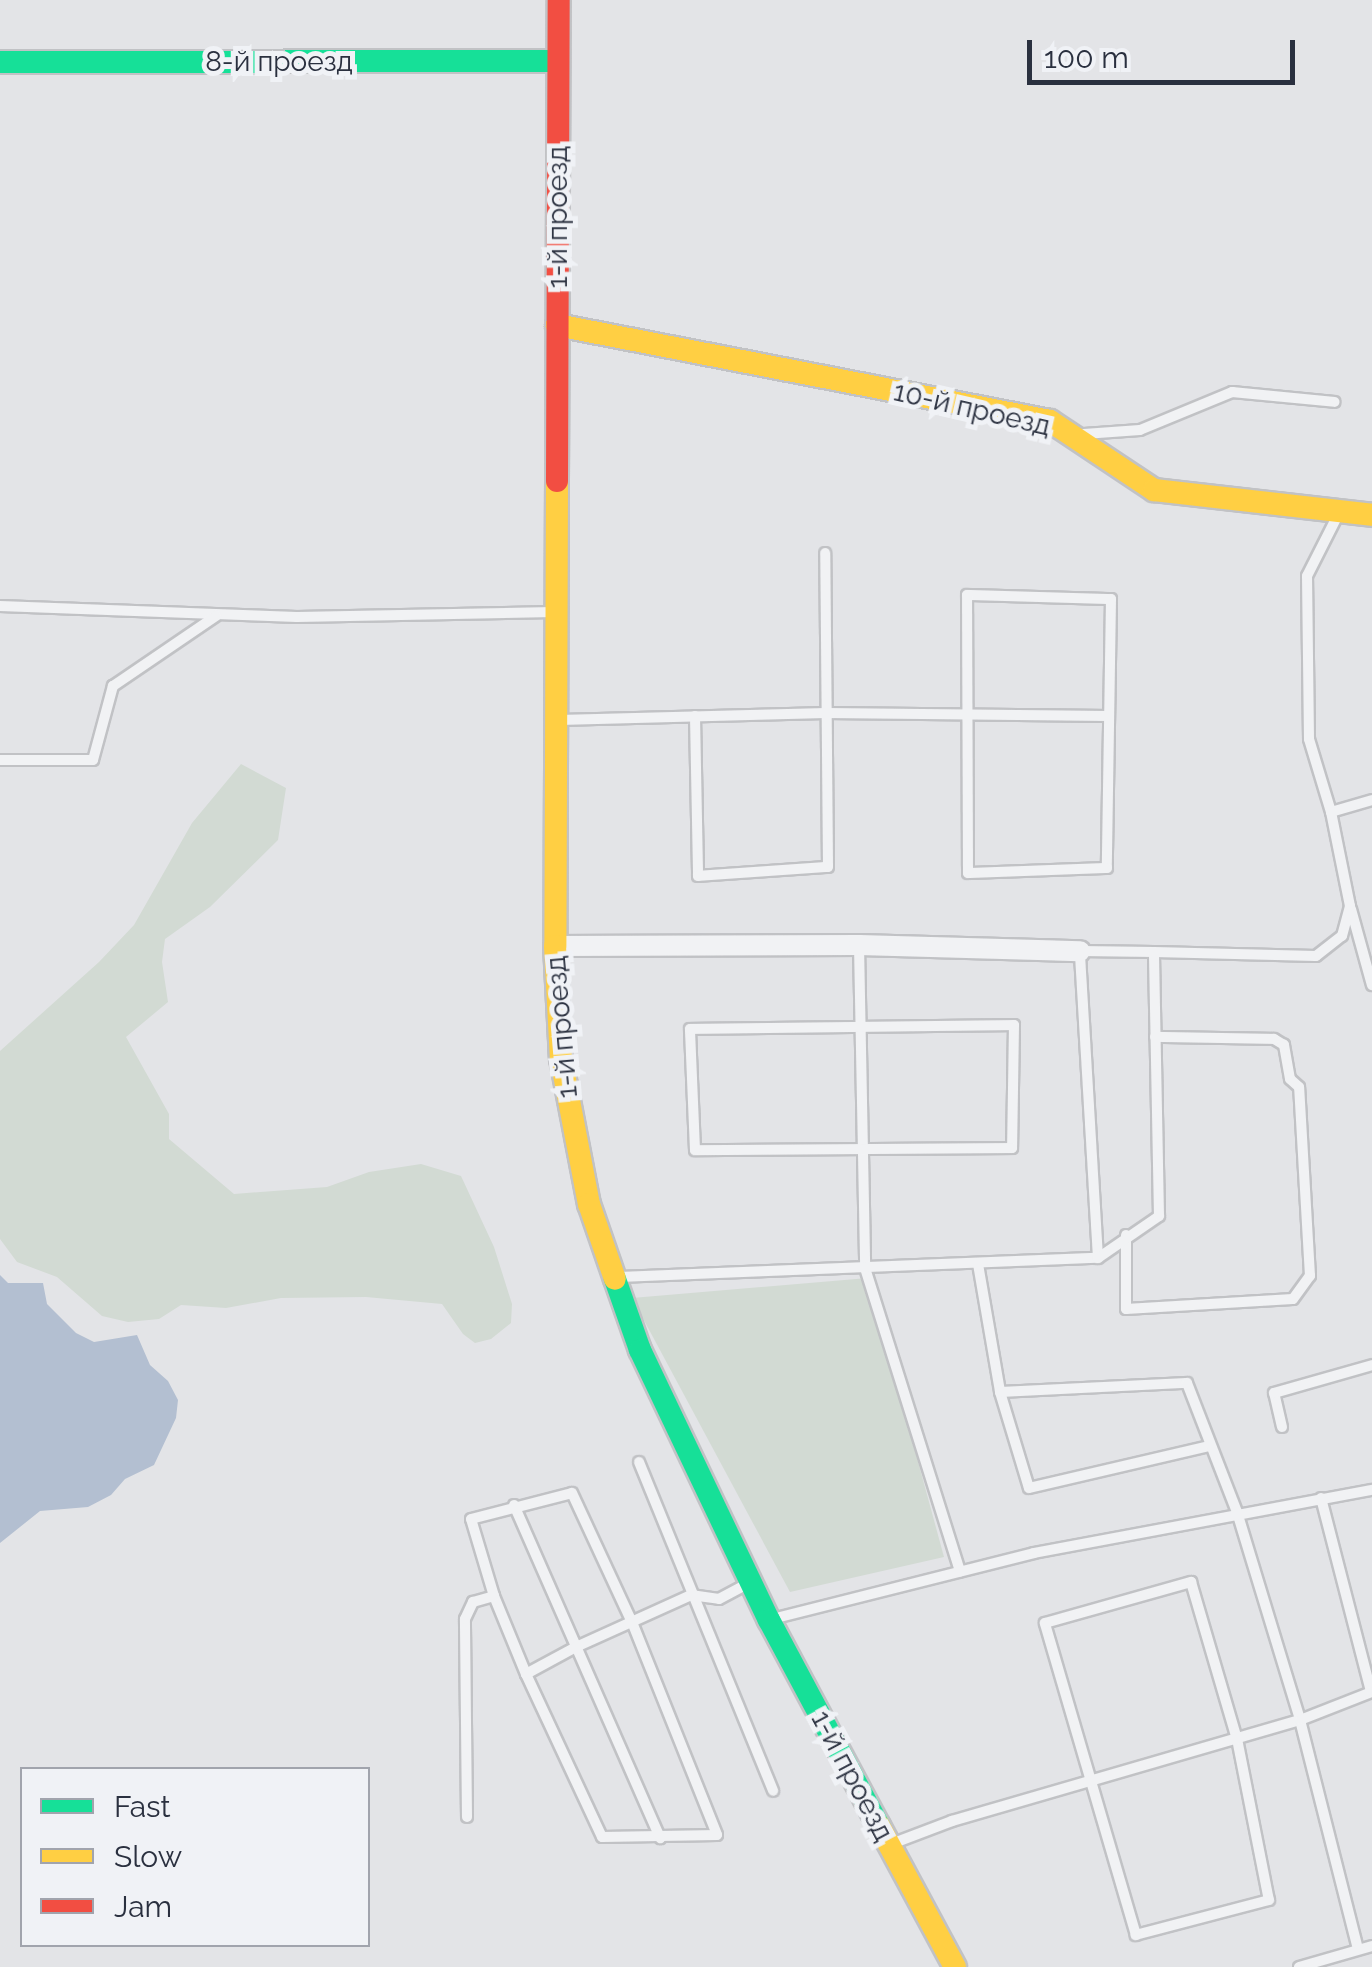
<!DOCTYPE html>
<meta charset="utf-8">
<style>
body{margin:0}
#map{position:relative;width:1372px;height:1967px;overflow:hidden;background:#e3e4e7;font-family:Raleway,sans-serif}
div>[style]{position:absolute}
.green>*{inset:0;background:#d2dad3}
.water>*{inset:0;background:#b3bfd1}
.roads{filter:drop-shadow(2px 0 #c1c2c5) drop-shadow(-2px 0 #c1c2c5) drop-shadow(0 2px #c1c2c5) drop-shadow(0 -2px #c1c2c5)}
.lane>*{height:10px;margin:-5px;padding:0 5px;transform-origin:5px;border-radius:5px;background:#f1f2f4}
.street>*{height:20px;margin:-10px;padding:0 10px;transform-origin:10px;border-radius:10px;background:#f1f2f4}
.fast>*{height:22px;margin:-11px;padding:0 11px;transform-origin:11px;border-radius:11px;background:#16e098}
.slow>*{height:22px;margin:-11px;padding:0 11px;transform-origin:11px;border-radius:11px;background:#ffcf43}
.jam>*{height:22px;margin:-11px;padding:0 11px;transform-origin:11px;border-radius:11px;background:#f24e42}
span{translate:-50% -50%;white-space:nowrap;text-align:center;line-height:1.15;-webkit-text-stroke:10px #f0f2f6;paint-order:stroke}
.street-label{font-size:28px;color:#2a303f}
.legend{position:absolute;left:20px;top:1767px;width:350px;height:180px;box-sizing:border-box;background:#f0f2f6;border:2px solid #a1a4ad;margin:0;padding:12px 18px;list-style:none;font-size:30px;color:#2a303f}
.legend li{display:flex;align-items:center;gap:20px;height:50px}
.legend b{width:50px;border:2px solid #a1a4ad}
.scale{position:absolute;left:1027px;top:40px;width:268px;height:45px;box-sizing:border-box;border:5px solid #2a303f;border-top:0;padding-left:12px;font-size:30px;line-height:35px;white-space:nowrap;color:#2a303f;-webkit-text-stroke:8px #f0f2f6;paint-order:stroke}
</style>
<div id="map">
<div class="green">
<i style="clip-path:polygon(241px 764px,286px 788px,278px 840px,210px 907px,165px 939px,162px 962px,168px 1002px,126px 1037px,169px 1114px,169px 1139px,234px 1194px,327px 1187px,369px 1172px,421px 1164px,461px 1176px,494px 1247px,512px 1304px,511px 1323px,491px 1339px,475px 1343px,463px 1334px,442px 1304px,366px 1297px,281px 1298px,226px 1308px,181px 1305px,159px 1319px,128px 1322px,102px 1316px,57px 1277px,17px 1262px,0 1239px,0 1051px,99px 962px,134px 925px,192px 823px)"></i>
<i style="clip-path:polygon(868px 1278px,944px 1557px,790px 1592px,632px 1298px)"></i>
</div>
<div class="water">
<i style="clip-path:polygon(0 1275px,8px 1283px,43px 1283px,47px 1304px,76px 1333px,94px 1342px,137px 1335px,150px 1365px,168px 1381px,178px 1400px,176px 1418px,154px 1465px,125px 1479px,111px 1495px,88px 1507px,40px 1511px,0 1543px)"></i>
</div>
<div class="roads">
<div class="lane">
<i style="left:1084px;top:434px;width:56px;rotate:-4.1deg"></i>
<i style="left:1140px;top:430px;width:100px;rotate:-22.4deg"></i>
<i style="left:1232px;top:392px;width:103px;rotate:5.5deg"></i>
<i style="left:967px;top:595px;width:144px;rotate:1.6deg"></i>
<i style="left:1111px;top:599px;width:269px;rotate:90.9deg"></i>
<i style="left:1107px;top:868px;width:139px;rotate:177.9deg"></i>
<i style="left:968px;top:873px;width:278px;rotate:-90.2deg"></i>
<i style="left:0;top:606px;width:297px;rotate:2.1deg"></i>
<i style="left:297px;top:617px;width:257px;rotate:-1.1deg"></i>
<i style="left:695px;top:716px;width:160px;rotate:88.9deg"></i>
<i style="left:698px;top:876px;width:130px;rotate:-4deg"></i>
<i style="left:828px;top:867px;width:314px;rotate:-90.5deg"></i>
<i style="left:559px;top:720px;width:267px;rotate:-1.5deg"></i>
<i style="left:826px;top:713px;width:282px;rotate:0.6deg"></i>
<i style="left:0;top:760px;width:93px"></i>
<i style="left:93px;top:760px;width:77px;rotate:-74.9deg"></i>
<i style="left:113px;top:686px;width:125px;rotate:-34.2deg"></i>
<i style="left:1331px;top:812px;width:43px;rotate:-16.3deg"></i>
<i style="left:1351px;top:909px;width:79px;rotate:74.6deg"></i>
<i style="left:859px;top:945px;width:323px;rotate:88.9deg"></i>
<i style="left:865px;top:1268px;width:318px;rotate:72.6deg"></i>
<i style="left:1014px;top:1025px;width:123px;rotate:90.9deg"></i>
<i style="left:1012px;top:1148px;width:317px;rotate:179.6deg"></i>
<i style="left:695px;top:1150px;width:121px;rotate:-92.4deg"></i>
<i style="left:690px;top:1029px;width:324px;rotate:-0.7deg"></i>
<i style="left:1126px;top:1235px;width:74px;rotate:90deg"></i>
<i style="left:1126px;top:1309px;width:167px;rotate:-3.4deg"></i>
<i style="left:1293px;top:1299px;width:29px;rotate:-54deg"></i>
<i style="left:1310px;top:1276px;width:189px;rotate:-93.3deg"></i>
<i style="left:1299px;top:1087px;width:12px;rotate:-138deg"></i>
<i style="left:1290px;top:1079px;width:35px;rotate:-100deg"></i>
<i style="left:1284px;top:1045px;width:12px;rotate:-149deg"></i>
<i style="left:1274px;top:1039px;width:119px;rotate:-179deg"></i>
<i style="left:1098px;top:1258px;width:308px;rotate:-93.4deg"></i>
<i style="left:1080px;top:951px;width:74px;rotate:0.8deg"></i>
<i style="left:978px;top:1264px;width:130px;rotate:80.2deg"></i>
<i style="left:1000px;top:1392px;width:100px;rotate:73.2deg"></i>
<i style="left:1029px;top:1488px;width:185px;rotate:-13.1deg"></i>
<i style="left:618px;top:1277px;width:480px;rotate:-2.3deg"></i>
<i style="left:1098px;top:1258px;width:74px;rotate:-34.5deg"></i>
<i style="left:1159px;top:1216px;width:264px;rotate:-91.1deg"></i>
<i style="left:1154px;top:952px;width:162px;rotate:1.4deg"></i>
<i style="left:1316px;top:956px;width:33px;rotate:-38deg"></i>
<i style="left:1342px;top:936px;width:31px;rotate:-75deg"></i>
<i style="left:1350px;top:906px;width:96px;rotate:-101.4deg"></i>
<i style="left:1331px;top:812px;width:76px;rotate:-106.8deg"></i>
<i style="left:1309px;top:739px;width:163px;rotate:-90.7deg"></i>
<i style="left:1307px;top:576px;width:68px;rotate:-63.1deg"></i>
<i style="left:1000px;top:1392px;width:187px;rotate:-2.8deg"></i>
<i style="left:1187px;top:1383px;width:138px;rotate:68.8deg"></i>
<i style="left:1237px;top:1512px;width:217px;rotate:73.1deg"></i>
<i style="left:1300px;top:1720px;width:236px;rotate:75.8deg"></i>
<i style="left:1282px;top:1427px;width:35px;rotate:-103deg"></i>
<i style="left:1274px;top:1393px;width:102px;rotate:-15.9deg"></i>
<i style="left:639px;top:1462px;width:355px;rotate:67.8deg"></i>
<i style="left:572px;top:1493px;width:142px;rotate:65.1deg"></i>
<i style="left:632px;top:1622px;width:229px;rotate:68.2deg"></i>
<i style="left:717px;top:1835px;width:115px;rotate:179deg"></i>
<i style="left:602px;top:1837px;width:180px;rotate:-115deg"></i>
<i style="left:526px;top:1674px;width:84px;rotate:-112.3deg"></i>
<i style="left:494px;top:1596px;width:80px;rotate:-106.6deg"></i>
<i style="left:471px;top:1519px;width:104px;rotate:-14.4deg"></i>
<i style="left:1321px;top:1498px;width:200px;rotate:75.5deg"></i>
<i style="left:514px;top:1505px;width:364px;rotate:66.3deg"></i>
<i style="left:1191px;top:1582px;width:164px;rotate:73.7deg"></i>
<i style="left:1237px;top:1739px;width:164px;rotate:78.8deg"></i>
<i style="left:1269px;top:1900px;width:138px;rotate:165.3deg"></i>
<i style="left:1136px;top:1935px;width:325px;rotate:-106.3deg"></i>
<i style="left:1045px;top:1623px;width:152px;rotate:-15.7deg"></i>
<i style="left:772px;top:1619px;width:270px;rotate:-14.1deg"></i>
<i style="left:1034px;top:1553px;width:344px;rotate:-10.6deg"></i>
<i style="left:526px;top:1674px;width:57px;rotate:-28.4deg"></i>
<i style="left:576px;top:1647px;width:126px;rotate:-24.3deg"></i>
<i style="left:691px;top:1595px;width:28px;rotate:8deg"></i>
<i style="left:719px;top:1599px;width:34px;rotate:-28deg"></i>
<i style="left:467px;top:1817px;width:198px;rotate:-90.6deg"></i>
<i style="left:465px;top:1619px;width:19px;rotate:-65deg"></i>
<i style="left:473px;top:1602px;width:22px;rotate:-16deg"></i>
<i style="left:894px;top:1843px;width:62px;rotate:-20.8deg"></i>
<i style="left:952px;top:1821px;width:362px;rotate:-16.2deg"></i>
<i style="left:1300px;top:1720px;width:77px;rotate:-21.3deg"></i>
<i style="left:1299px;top:1967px;width:76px;rotate:-16deg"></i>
</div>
<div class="street">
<i style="left:555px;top:946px;width:304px;rotate:-0.2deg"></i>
<i style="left:859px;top:945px;width:221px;rotate:1.6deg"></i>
</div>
<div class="fast">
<i style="left:0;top:62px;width:558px;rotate:-0.1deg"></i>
<i style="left:615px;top:1279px;width:75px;rotate:70.6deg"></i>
<i style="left:640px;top:1350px;width:299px;rotate:64.5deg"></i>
<i style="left:769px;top:1620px;width:234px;rotate:61.9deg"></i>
</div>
<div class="slow">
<i style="left:557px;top:325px;width:502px;rotate:11.02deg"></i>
<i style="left:1050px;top:421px;width:125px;rotate:33.6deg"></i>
<i style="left:1154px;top:490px;width:219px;rotate:6.5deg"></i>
<i style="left:557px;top:481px;width:465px;rotate:90.2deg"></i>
<i style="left:555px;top:946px;width:113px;rotate:87deg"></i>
<i style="left:561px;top:1059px;width:148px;rotate:79.1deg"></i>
<i style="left:589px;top:1204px;width:79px;rotate:70.9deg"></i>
<i style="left:879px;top:1826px;width:160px;rotate:61.7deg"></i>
</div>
<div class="jam">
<i style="left:557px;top:481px;width:481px;rotate:-89.8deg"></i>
</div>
</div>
<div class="street-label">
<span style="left:279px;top:62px">8-й проезд</span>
<span style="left:558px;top:217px;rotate:-90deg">1-й проезд</span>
<span style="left:972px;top:409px;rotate:13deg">10-й проезд</span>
<span style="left:562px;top:1027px;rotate:-95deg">1-й проезд</span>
<span style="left:852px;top:1776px;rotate:62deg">1-й проезд</span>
</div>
<ul class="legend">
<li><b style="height:12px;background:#16e098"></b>Fast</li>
<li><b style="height:12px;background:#ffcf43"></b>Slow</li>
<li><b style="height:12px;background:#f24e42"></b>Jam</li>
</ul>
<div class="scale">100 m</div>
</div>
